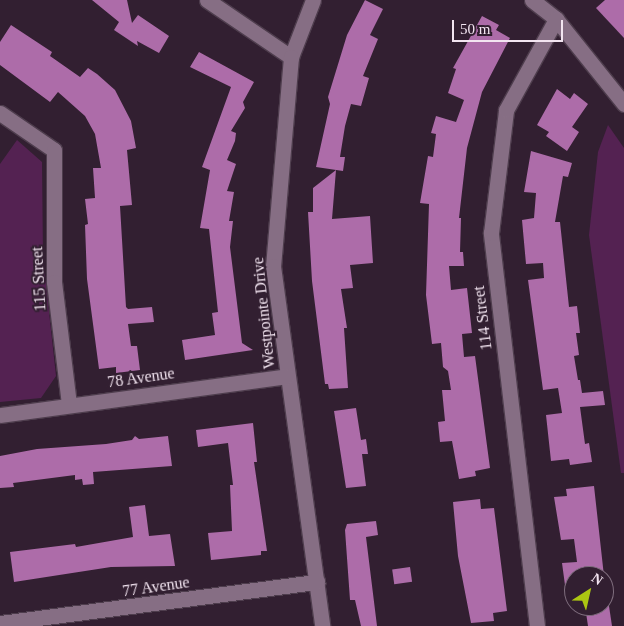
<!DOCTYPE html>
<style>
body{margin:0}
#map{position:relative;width:624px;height:626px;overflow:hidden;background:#321f31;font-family:"Times New Roman",serif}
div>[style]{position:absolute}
.green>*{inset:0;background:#542252}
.building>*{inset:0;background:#ad6ca9;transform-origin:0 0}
.roads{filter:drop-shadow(1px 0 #4e3d4d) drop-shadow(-1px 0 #4e3d4d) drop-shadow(0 1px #4e3d4d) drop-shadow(0 -1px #4e3d4d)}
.minor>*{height:15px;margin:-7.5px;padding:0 7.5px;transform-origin:7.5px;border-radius:7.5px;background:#866e84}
span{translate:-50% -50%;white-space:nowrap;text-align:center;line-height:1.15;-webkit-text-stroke:4px #321f31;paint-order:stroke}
.street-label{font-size:16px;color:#f3e5f1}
.north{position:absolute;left:564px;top:566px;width:50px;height:50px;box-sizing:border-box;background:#321f31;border:1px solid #7f6e7e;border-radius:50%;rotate:35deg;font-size:14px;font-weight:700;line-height:20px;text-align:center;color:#f3e5f1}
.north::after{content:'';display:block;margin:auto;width:18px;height:22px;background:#acc612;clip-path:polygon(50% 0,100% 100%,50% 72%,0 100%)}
.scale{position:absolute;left:452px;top:20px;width:111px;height:22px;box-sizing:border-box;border:2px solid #f3e5f1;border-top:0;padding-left:6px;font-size:15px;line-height:18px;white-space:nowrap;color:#f3e5f1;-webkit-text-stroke:4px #321f31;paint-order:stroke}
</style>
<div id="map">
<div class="green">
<i style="clip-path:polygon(608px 125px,624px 148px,624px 473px,621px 473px,589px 235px,598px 152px)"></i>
<i style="clip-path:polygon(17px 140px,42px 162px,43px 257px,56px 376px,41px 398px,0 402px,0 164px)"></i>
</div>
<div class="building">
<i style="clip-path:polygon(92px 0,127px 0,132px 23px,138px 15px,169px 36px,159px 53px,137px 41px,138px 46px,114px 30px,119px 22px)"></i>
<i style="clip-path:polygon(365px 0,383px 9px,370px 35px,378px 39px,363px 76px,369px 78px,361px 106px,351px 104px,345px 126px,340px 157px,345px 157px,343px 171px,316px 167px,330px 104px,328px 97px,347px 35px)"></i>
<i style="clip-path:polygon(605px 0,624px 0,624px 38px,596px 8px)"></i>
<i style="clip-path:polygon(482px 16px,499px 25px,496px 30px,510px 38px,482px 92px,467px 148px,459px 218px,461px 218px,460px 252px,463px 252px,464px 266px,449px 266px,451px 290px,467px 288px,472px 333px,462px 334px,464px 357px,475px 356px,490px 468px,475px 471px,476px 476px,459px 479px,452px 441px,440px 442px,438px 422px,445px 421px,442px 390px,451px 390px,448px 371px,443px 367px,441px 343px,432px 344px,426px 295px,429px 204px,420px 203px,428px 156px,433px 157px,436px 134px,431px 133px,436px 116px,456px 122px,464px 100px,448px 93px,456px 69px,453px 68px)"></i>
<i style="clip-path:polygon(11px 25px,52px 52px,50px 56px,80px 77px,88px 68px,97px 74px,115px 90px,131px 121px,136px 148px,127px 150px,132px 205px,120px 206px,126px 307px,128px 309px,152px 307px,154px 322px,128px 324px,131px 346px,137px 346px,140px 370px,116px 373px,116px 367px,99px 369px,87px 279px,85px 225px,88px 224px,85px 199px,95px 198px,93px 168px,101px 168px,95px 134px,85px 116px,58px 92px,50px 102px,0 65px,0 42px)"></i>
<i style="clip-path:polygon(199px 52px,254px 82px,243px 102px,245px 108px,231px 131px,236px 133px,235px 141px,227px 160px,236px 164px,227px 191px,234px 192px,229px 221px,233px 221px,230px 247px,242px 343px,253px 350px,185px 360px,182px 340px,215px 335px,212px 313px,218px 312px,209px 229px,200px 228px,210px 170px,202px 167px,231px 87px,190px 67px)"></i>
<i style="clip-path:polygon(557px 89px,570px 99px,574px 93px,588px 104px,572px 127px,579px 132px,567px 151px,546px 136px,549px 132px,537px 125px)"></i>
<i style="clip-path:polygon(531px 151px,572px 163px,568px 177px,563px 176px,555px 222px,560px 222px,569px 307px,577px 306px,580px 333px,576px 333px,579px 355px,574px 356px,578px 380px,580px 380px,582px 393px,603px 391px,605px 405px,580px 407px,585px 444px,589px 443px,592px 462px,570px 465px,569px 459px,551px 461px,546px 415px,562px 413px,558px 388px,543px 390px,528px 280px,544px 278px,543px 263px,526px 264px,522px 220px,534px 218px,536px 193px,524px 192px)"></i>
<i style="clip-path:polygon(336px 170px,332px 219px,370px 216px,373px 263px,350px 265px,353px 288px,341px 289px,347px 328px,344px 328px,348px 388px,329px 389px,328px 384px,325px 384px,312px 281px,308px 212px,313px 212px,313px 188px)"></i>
<i style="clip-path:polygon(356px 408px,361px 440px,366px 439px,368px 454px,362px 454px,366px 486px,346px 488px,334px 411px)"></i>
<i style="clip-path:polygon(253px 423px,257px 462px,254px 462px,267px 551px,261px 551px,261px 555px,211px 560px,208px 533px,232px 531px,230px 485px,233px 485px,228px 443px,198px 447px,196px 430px)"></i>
<i style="clip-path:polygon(135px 436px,139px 439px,168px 436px,172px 466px,93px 472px,94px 484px,83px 485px,82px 479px,75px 480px,75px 475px,13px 483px,14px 487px,0 488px,0 456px,37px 449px,106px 444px,132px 440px)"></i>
<i style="clip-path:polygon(594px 486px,604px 576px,574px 576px,574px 600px,567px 600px,562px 563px,577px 562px,574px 539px,561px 540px,554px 497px,567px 496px,566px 489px)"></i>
<i style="clip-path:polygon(480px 499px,481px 509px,494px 508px,507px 611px,493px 613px,494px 621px,471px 623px,458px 556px,453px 502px)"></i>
<i style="clip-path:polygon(145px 505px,149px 536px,170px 534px,175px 566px,111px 567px,14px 582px,10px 552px,75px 544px,76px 547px,133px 537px,129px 507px)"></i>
<i style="clip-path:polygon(376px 521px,378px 535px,366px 537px,377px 626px,361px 626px,355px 600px,350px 600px,345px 530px,347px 524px)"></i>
<i style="left:410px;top:567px;width:15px;height:18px;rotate:82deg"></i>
<i style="clip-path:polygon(585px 606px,609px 606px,612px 626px,588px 626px)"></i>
</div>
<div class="roads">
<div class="minor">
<i style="left:207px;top:0;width:102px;rotate:34.2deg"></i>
<i style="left:313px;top:0;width:61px;rotate:111.1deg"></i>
<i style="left:291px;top:57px;width:210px;rotate:94.9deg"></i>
<i style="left:273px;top:266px;width:363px;rotate:82.2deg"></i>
<i style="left:532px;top:0;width:31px;rotate:38deg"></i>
<i style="left:556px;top:19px;width:109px;rotate:51.3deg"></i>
<i style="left:0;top:113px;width:65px;rotate:34.4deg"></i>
<i style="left:54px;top:150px;width:132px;rotate:90deg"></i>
<i style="left:54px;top:282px;width:124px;rotate:83deg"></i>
<i style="left:0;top:415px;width:290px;rotate:-7.7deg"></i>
<i style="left:0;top:623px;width:320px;rotate:-7.4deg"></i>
<i style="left:537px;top:626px;width:396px;rotate:-96.7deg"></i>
<i style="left:491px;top:233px;width:124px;rotate:-83deg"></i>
<i style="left:506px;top:110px;width:104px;rotate:-61.2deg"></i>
</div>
</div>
<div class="street-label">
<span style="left:39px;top:279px;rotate:-93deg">115 Street</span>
<span style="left:264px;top:313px;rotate:-96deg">Westpointe Drive</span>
<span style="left:483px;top:318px;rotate:-97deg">114 Street</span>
<span style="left:141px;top:378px;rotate:-8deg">78 Avenue</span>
<span style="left:156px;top:587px;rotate:-8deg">77 Avenue</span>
</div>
<div class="north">N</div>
<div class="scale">50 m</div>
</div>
